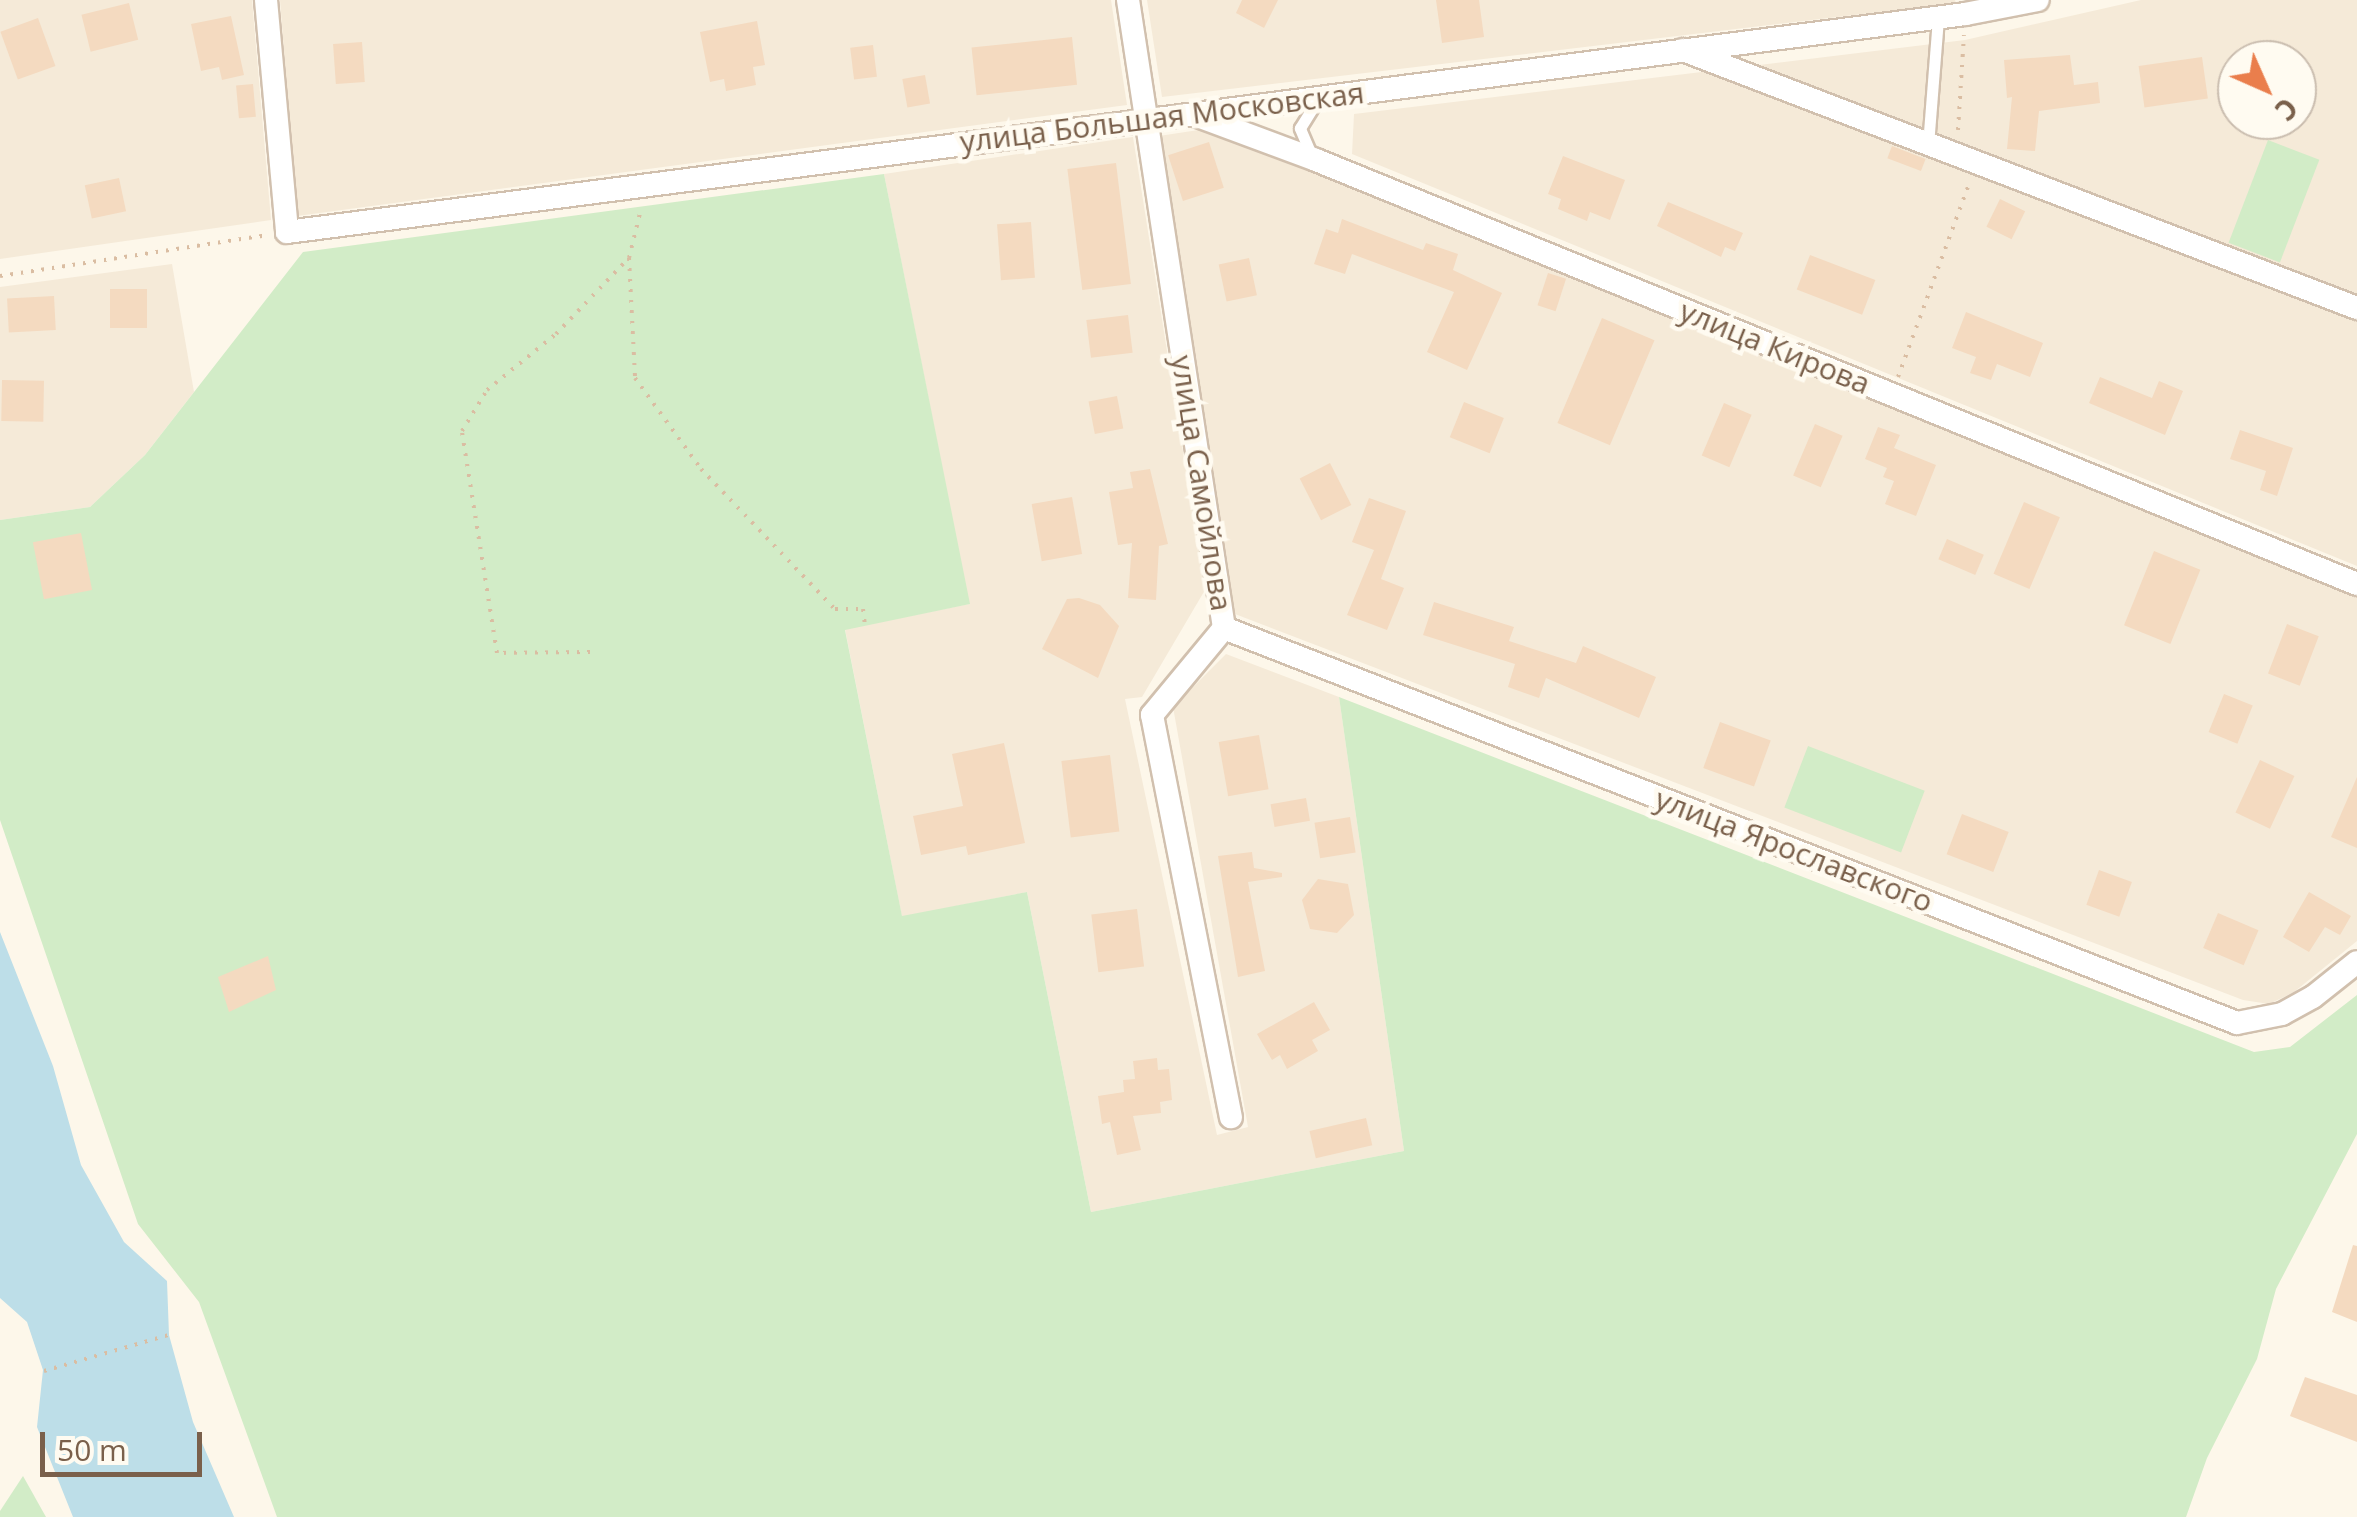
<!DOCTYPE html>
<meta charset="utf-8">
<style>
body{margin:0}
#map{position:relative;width:2357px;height:1517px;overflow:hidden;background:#fdf7ea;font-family:"Open Sans",sans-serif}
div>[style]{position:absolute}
.residential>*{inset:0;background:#f5ead8}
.green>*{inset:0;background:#d2ecc7;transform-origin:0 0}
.water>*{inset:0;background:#bddee8}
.building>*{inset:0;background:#f4dac0;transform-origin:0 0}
.path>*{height:4px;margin-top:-2px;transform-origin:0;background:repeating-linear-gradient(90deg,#dabda2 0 2.5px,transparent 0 10.5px)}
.roads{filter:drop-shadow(2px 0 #d1c0ae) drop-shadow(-2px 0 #d1c0ae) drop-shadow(0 2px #d1c0ae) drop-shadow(0 -2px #d1c0ae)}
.service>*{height:11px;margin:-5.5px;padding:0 5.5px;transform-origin:5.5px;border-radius:5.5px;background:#fff}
.minor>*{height:22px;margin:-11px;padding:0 11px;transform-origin:11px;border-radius:11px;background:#fff}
span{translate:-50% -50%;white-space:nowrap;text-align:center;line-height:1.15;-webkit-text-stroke:9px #fffbf1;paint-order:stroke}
.street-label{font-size:30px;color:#7a604b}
.north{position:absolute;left:2217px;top:40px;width:100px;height:100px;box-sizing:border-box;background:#fffbf1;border:2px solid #cabdaf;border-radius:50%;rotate:135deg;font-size:28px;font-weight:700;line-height:40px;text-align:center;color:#7a604b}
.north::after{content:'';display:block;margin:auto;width:35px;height:45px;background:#ea7e4c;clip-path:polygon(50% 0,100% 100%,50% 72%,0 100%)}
.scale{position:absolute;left:40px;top:1432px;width:162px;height:45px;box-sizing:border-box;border:5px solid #7a604b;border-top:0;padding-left:12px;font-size:30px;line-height:35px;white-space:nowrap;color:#7a604b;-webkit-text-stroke:8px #fffbf1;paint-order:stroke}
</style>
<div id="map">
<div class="residential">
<i style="clip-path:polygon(0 0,252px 0,271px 220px,0 259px)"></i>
<i style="clip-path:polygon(280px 0,1111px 0,1127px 105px,297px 216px)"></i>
<i style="clip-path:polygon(1147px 0,1955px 0,1956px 3px,1162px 97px)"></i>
<i style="clip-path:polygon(evenodd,2141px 0,2357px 0,2357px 566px,1352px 154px,1354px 114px,1965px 40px,2141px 0,2237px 60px,2297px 60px,2297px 120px,2237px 120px,2237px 60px)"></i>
<i style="clip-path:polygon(1205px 129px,2357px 596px,2357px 941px,2294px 992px,2269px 1004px,2243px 1000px,1235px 614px,1159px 136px)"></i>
<i style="clip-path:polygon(1133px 137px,1205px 590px,1142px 697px,1125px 699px,1217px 1135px,1248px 1127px,1173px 707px,1226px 654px,1339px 697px,1404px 1151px,1091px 1212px,1027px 892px,902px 917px,845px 629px,969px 604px,884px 174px)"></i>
<i style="clip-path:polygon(172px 264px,194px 392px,145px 455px,90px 507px,0 520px,0 287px)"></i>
</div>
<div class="green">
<i style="left:2268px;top:140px;width:55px;height:110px;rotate:21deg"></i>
<i style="clip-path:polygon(884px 174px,970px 604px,845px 630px,902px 916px,1027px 892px,1091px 1212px,1404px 1151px,1339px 697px,2254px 1052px,2290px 1047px,2357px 995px,2357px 1134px,2276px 1289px,2257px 1359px,2207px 1458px,2186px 1517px,277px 1517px,199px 1302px,138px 1224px,0 820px,0 520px,90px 507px,145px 455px,303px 252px)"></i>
<i style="left:1808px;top:746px;width:125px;height:66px;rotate:21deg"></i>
<i style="clip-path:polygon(23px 1476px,46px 1517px,0 1517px,0 1511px)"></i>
</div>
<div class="water">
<i style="clip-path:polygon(0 932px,53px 1066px,81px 1165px,124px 1242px,167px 1281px,169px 1335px,193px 1422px,234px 1517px,73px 1517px,37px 1427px,43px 1370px,27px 1322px,0 1298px)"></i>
</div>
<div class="building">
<i style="clip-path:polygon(1242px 0,1278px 0,1264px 28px,1236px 13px)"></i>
<i style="clip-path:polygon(1436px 0,1479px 0,1484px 37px,1442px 43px)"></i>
<i style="left:129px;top:3px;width:38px;height:49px;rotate:76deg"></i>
<i style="clip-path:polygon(231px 16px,244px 75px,222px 80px,219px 67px,201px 71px,191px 24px)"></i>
<i style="left:38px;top:18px;width:51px;height:40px;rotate:70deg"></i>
<i style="clip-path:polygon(757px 21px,765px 65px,753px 67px,756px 85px,726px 91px,724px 79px,710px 82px,700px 32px)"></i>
<i style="left:1072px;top:37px;width:48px;height:101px;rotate:84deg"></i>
<i style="left:362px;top:42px;width:40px;height:29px;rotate:86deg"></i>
<i style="left:873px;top:45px;width:32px;height:23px;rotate:83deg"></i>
<i style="clip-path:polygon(2070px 55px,2074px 85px,2098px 82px,2100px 103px,2039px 111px,2035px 151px,2007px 149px,2012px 97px,2007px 98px,2004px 60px)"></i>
<i style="left:2202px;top:57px;width:42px;height:64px;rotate:82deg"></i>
<i style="left:925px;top:75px;width:29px;height:23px;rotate:80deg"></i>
<i style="left:253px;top:84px;width:33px;height:17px;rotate:85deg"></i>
<i style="left:1209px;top:142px;width:48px;height:43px;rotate:72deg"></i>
<i style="left:1892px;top:146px;width:36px;height:13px;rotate:21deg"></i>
<i style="clip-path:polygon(1563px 156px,1625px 180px,1610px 220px,1590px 212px,1587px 221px,1558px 209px,1561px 199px,1548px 194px)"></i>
<i style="left:1116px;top:163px;width:122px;height:49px;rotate:83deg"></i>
<i style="left:119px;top:178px;width:34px;height:35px;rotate:78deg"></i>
<i style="left:2000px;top:199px;width:28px;height:31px;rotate:26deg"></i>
<i style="clip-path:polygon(1668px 202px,1743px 233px,1735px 251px,1725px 247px,1721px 257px,1657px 226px)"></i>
<i style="clip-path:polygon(1342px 219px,1423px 250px,1426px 243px,1458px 254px,1453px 270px,1502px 293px,1467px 370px,1427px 352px,1454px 292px,1352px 254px,1345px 274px,1314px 264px,1326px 229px,1338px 233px)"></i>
<i style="left:1031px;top:222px;width:56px;height:34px;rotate:86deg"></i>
<i style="left:1810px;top:255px;width:70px;height:37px;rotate:21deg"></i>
<i style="left:1249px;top:258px;width:38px;height:31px;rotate:78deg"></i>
<i style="left:1548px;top:273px;width:19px;height:34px;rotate:18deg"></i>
<i style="left:147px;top:289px;width:39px;height:37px;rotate:90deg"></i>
<i style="left:54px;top:296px;width:34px;height:47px;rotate:87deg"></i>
<i style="clip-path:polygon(1966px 312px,2043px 343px,2030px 377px,1997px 364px,1991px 380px,1970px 373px,1976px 357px,1952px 348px)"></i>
<i style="left:1128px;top:315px;width:38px;height:42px;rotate:83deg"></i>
<i style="left:1602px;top:318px;width:57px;height:114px;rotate:23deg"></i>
<i style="clip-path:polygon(2100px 377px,2152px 398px,2159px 381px,2183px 391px,2165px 435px,2089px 403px)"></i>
<i style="left:2px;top:380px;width:42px;height:41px;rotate:1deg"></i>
<i style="left:1117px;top:396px;width:33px;height:29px;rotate:79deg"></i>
<i style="left:1464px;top:402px;width:43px;height:38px;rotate:22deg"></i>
<i style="left:1724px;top:403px;width:30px;height:57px;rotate:23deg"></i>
<i style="left:1815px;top:424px;width:30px;height:56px;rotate:23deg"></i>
<i style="clip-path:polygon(1878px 427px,1900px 435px,1894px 448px,1936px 465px,1916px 516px,1885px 504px,1894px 481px,1883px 477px,1887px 468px,1865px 459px)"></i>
<i style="clip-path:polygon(2240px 430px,2293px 448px,2277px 496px,2260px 490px,2266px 471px,2230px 459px)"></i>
<i style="left:1330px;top:463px;width:47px;height:34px;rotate:63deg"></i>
<i style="clip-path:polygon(1150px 469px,1168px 544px,1159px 546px,1156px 600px,1128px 598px,1132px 543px,1118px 545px,1109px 492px,1133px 488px,1130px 472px)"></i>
<i style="left:1072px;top:497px;width:58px;height:41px;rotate:80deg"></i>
<i style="clip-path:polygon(1369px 498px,1406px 511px,1381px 579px,1404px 588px,1387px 630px,1347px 615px,1374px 550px,1352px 542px)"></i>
<i style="left:2024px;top:502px;width:39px;height:78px;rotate:23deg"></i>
<i style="left:81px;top:533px;width:58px;height:49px;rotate:79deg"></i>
<i style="left:1947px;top:539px;width:40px;height:22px;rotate:23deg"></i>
<i style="left:2154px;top:551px;width:50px;height:80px;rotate:22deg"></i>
<i style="clip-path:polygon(1079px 598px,1100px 605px,1119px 626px,1098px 678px,1042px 649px,1067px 599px)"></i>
<i style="clip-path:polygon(1434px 602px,1514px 627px,1509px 641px,1576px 663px,1583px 646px,1656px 677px,1639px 718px,1546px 678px,1539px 698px,1508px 687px,1515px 664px,1423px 635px)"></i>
<i style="left:2287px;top:624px;width:34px;height:53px;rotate:21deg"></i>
<i style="left:2224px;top:694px;width:31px;height:41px;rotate:22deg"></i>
<i style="left:1720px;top:722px;width:54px;height:49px;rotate:20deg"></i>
<i style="left:1259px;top:735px;width:55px;height:41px;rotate:80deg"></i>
<i style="clip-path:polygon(1004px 743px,1025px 843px,968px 855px,966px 846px,921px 855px,913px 816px,963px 806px,952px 754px)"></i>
<i style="left:1110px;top:755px;width:77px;height:49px;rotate:83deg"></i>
<i style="left:2260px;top:760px;width:38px;height:58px;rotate:25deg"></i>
<i style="clip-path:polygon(2357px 777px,2357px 848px,2331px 837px)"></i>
<i style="left:1306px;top:798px;width:23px;height:36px;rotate:80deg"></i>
<i style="left:1962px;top:814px;width:50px;height:43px;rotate:21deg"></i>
<i style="left:1350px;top:817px;width:36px;height:36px;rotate:81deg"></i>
<i style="clip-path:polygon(1252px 852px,1254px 868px,1282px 873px,1282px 877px,1248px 882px,1265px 971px,1238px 977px,1218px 856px)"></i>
<i style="left:2099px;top:870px;width:35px;height:37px;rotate:20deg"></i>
<i style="clip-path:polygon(1318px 879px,1348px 884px,1354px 915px,1337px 933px,1310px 929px,1302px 900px)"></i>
<i style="clip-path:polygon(2309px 892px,2351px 916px,2340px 935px,2325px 927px,2309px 952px,2283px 937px)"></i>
<i style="left:1137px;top:909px;width:58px;height:46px;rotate:83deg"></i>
<i style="left:2218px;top:913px;width:44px;height:38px;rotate:23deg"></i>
<i style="clip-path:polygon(268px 956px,276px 990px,229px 1012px,218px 977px)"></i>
<i style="clip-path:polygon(1314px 1002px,1330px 1030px,1312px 1040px,1318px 1051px,1287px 1069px,1280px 1055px,1272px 1060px,1257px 1034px)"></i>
<i style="clip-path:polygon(1157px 1058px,1158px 1070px,1169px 1069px,1172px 1100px,1160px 1102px,1161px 1113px,1133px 1116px,1141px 1150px,1117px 1155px,1110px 1122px,1102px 1124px,1098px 1096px,1124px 1092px,1123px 1080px,1135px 1079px,1133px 1061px)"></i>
<i style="left:1366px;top:1118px;width:28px;height:58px;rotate:77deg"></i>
<i style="clip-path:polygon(2353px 1245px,2357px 1246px,2357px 1322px,2332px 1312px)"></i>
<i style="clip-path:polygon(2305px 1377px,2357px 1395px,2357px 1442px,2290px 1416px)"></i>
</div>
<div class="path">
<i style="left:1958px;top:130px;width:95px;rotate:-86.4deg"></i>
<i style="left:629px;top:258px;width:120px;rotate:87.1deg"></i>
<i style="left:635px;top:378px;width:112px;rotate:54deg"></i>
<i style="left:701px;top:469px;width:194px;rotate:46.3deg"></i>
<i style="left:835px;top:609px;width:28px"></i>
<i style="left:863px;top:609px;width:16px;rotate:83deg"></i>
<i style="left:0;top:276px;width:270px;rotate:-8.7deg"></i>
<i style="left:1898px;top:377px;width:206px;rotate:-69.8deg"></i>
<i style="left:590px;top:652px;width:93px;rotate:179.4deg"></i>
<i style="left:497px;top:653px;width:225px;rotate:-99deg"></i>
<i style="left:462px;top:431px;width:48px;rotate:-58.6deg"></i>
<i style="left:487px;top:390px;width:89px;rotate:-39.1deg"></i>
<i style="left:556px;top:334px;width:105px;rotate:-46.2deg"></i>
<i style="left:629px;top:258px;width:50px;rotate:-76.2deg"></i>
<i style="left:44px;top:1371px;width:130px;rotate:-16.1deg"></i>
</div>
<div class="roads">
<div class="service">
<i style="left:1928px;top:145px;width:128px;rotate:-85.5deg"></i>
<i style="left:1310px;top:152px;width:26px;rotate:-113deg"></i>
<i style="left:1300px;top:128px;width:34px;rotate:-58deg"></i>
</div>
<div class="minor">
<i style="left:266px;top:0;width:233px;rotate:84.8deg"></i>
<i style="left:287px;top:232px;width:1692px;rotate:-7.4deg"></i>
<i style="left:1965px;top:14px;width:74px;rotate:-10.9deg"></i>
<i style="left:1128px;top:0;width:635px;rotate:81.31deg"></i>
<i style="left:1224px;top:628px;width:113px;rotate:129.6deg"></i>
<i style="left:1152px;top:715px;width:410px;rotate:78.9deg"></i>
<i style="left:1683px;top:50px;width:722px;rotate:20.95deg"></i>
<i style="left:1195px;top:115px;width:129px;rotate:20.4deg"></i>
<i style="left:1316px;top:160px;width:1124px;rotate:22.16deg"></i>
<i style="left:1224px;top:628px;width:1087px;rotate:21.3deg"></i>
<i style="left:2237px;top:1023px;width:46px;rotate:-11.3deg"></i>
<i style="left:2282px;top:1014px;width:35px;rotate:-29deg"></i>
<i style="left:2313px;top:997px;width:56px;rotate:-38.5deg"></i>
</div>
</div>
<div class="street-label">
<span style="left:1162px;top:117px;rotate:-7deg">улица Большая Московская</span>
<span style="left:1775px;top:347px;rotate:22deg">улица Кирова</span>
<span style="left:1202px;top:483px;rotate:81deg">улица Самойлова</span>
<span style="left:1794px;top:850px;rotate:21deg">улица Ярославского</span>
</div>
<div class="north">С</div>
<div class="scale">50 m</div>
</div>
